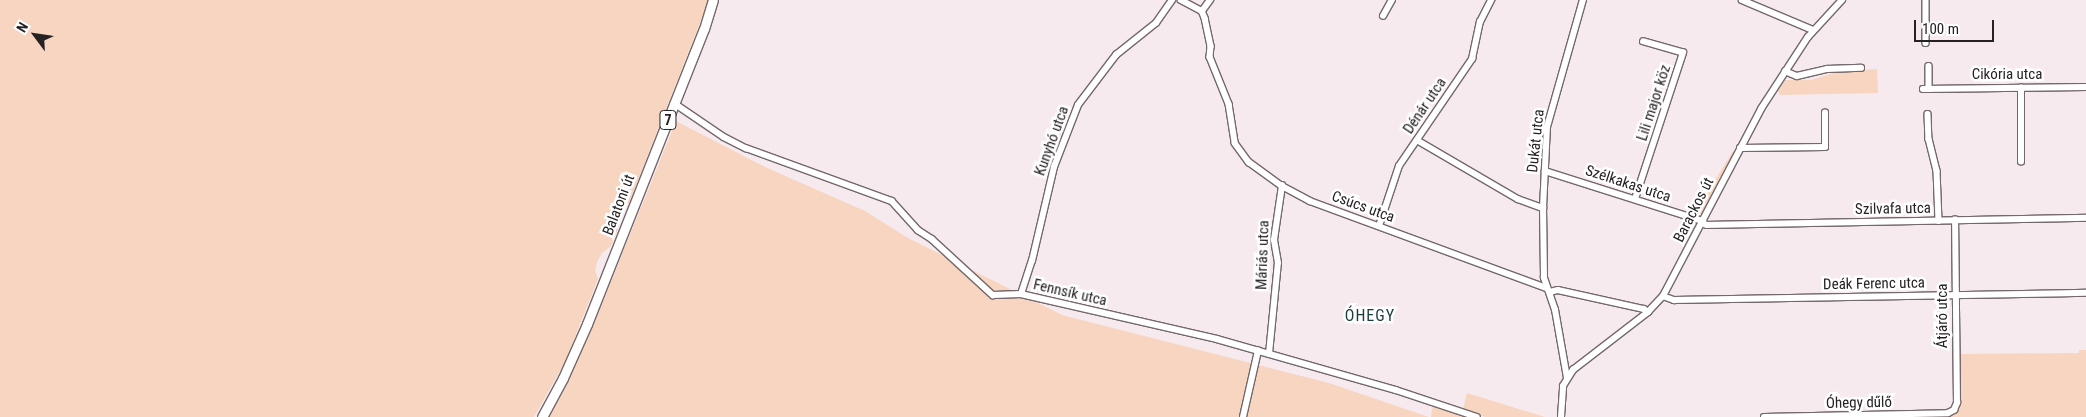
<!DOCTYPE html>
<meta charset="utf-8">
<style>
body{margin:0}
#map{position:relative;width:2086px;height:417px;overflow:hidden;background:#f7eaef;font-family:"Roboto Condensed",sans-serif}
div>[style]{position:absolute}
.green>*{inset:0;background:#f7d5c0}
.roads{filter:drop-shadow(1px 0 #73686c) drop-shadow(-1px 0 #73686c) drop-shadow(0 1px #73686c) drop-shadow(0 -1px #73686c)}
.street>*{height:5.5px;margin:-2.75px;padding:0 2.75px;transform-origin:2.75px;border-radius:2.75px;background:#fff}
.primary>*{height:9px;margin:-4.5px;padding:0 4.5px;transform-origin:4.5px;border-radius:4.5px;background:#fff}
span{translate:-50% -50%;white-space:nowrap;text-align:center;line-height:1.15;-webkit-text-stroke:5px #fff;paint-order:stroke}
.shield-label span{padding:1px 4px;background:#fff;border:1px solid;border-radius:4px;-webkit-text-stroke-width:0}
.shield-label{font-size:14px;color:#262223;font-weight:700}
.street-label{font-size:15px;color:#262223}
.neighbourhood-label{font-size:16px;color:#183b3c;letter-spacing:1px}
.north{position:absolute;left:10px;top:10px;width:50px;height:50px;-webkit-text-stroke:4px #fff;paint-order:stroke;rotate:301deg;font-size:14px;font-weight:700;line-height:20px;text-align:center;color:#262223}
.north::after{content:'';display:block;margin:auto;width:18px;height:22px;background:#262223;clip-path:polygon(50% 0,100% 100%,50% 72%,0 100%)}
.scale{position:absolute;left:1914px;top:20px;width:80px;height:22px;box-sizing:border-box;border:2px solid #262223;border-top:0;padding-left:6px;font-size:15px;line-height:18px;white-space:nowrap;color:#262223;-webkit-text-stroke:4px #fff;paint-order:stroke}
</style>
<div id="map">
<div class="green">
<i style="clip-path:polygon(0 0,709px 0,629px 203px,625px 203px,616px 216px,614px 224px,618px 229px,611px 246px,602px 253px,598px 260px,595px 270px,598px 279px,565px 362px,534px 417px,0 417px)"></i>
<i style="clip-path:polygon(1877px 69px,1878px 93px,1780px 95px,1778px 91px,1785px 80px,1811px 80px,1837px 72px)"></i>
<i style="clip-path:polygon(676px 121px,765px 167px,865px 211px,908px 238px,1062px 315px,1329px 383px,1429px 417px,548px 417px,595px 321px)"></i>
<i style="clip-path:polygon(1733px 151px,1735px 152px,1701px 216px,1694px 214px)"></i>
<i style="clip-path:polygon(2079px 350px,2086px 350px,2086px 417px,1922px 417px,1954px 415px,1957px 409px,1957px 354px,2079px 353px)"></i>
<i style="clip-path:polygon(1467px 393px,1545px 417px,1485px 417px,1463px 409px)"></i>
<i style="clip-path:polygon(1433px 404px,1469px 417px,1431px 417px)"></i>
</div>
<div class="roads">
<div class="street">
<i style="left:1181px;top:0;width:24px;rotate:28deg"></i>
<i style="left:1202px;top:11px;width:8px;rotate:67deg"></i>
<i style="left:1205px;top:18px;width:29px;rotate:78deg"></i>
<i style="left:1211px;top:46px;width:11px;rotate:95deg"></i>
<i style="left:1210px;top:57px;width:51px;rotate:68deg"></i>
<i style="left:1229px;top:104px;width:39px;rotate:81deg"></i>
<i style="left:1235px;top:143px;width:24px;rotate:54deg"></i>
<i style="left:1249px;top:162px;width:41px;rotate:36deg"></i>
<i style="left:1282px;top:186px;width:32px;rotate:28deg"></i>
<i style="left:1310px;top:201px;width:252px;rotate:20.2deg"></i>
<i style="left:1742px;top:0;width:77px;rotate:22.9deg"></i>
<i style="left:1926px;top:0;width:43px;rotate:90deg"></i>
<i style="left:1202px;top:11px;width:14px;rotate:-54deg"></i>
<i style="left:1383px;top:16px;width:18px;rotate:-61deg"></i>
<i style="left:1929px;top:66px;width:23px;rotate:90deg"></i>
<i style="left:1785px;top:71px;width:13px;rotate:23deg"></i>
<i style="left:1797px;top:76px;width:31px;rotate:-13deg"></i>
<i style="left:1827px;top:69px;width:34px;rotate:-2deg"></i>
<i style="left:1923px;top:89px;width:163px;rotate:-0.7deg"></i>
<i style="left:674px;top:103px;width:60px;rotate:34.2deg"></i>
<i style="left:724px;top:137px;width:25px;rotate:27deg"></i>
<i style="left:746px;top:148px;width:155px;rotate:20deg"></i>
<i style="left:892px;top:201px;width:39px;rotate:48deg"></i>
<i style="left:918px;top:230px;width:17px;rotate:33deg"></i>
<i style="left:932px;top:239px;width:83px;rotate:42.6deg"></i>
<i style="left:993px;top:295px;width:28px;rotate:-2deg"></i>
<i style="left:1021px;top:294px;width:201px;rotate:12.9deg"></i>
<i style="left:1217px;top:339px;width:186px;rotate:15.9deg"></i>
<i style="left:1396px;top:390px;width:85px;rotate:18.4deg"></i>
<i style="left:1928px;top:114px;width:25px;rotate:88deg"></i>
<i style="left:1929px;top:139px;width:33px;rotate:76deg"></i>
<i style="left:1937px;top:171px;width:50px;rotate:87.7deg"></i>
<i style="left:1417px;top:140px;width:117px;rotate:30.3deg"></i>
<i style="left:1518px;top:199px;width:27px;rotate:20deg"></i>
<i style="left:1740px;top:148px;width:85px;rotate:-0.7deg"></i>
<i style="left:1825px;top:147px;width:34px;rotate:-90deg"></i>
<i style="left:2021px;top:162px;width:74px;rotate:-90deg"></i>
<i style="left:1545px;top:171px;width:166px;rotate:17.6deg"></i>
<i style="left:1635px;top:199px;width:154px;rotate:-71.8deg"></i>
<i style="left:1683px;top:53px;width:41px;rotate:-164.2deg"></i>
<i style="left:1702px;top:223px;width:5px;rotate:22deg"></i>
<i style="left:1707px;top:225px;width:379px;rotate:-1.1deg"></i>
<i style="left:1379px;top:226px;width:63px;rotate:-71.6deg"></i>
<i style="left:1399px;top:166px;width:130px;rotate:-55.7deg"></i>
<i style="left:1472px;top:59px;width:38px;rotate:-78deg"></i>
<i style="left:1480px;top:22px;width:25px;rotate:-63deg"></i>
<i style="left:1550px;top:292px;width:8px;rotate:-14deg"></i>
<i style="left:1558px;top:290px;width:88px;rotate:12.5deg"></i>
<i style="left:1644px;top:309px;width:5px;rotate:37deg"></i>
<i style="left:1021px;top:294px;width:35px;rotate:-72deg"></i>
<i style="left:1032px;top:261px;width:97px;rotate:-76.8deg"></i>
<i style="left:1054px;top:167px;width:66px;rotate:-68.8deg"></i>
<i style="left:1078px;top:105px;width:63px;rotate:-52.8deg"></i>
<i style="left:1116px;top:55px;width:51px;rotate:-38.7deg"></i>
<i style="left:1156px;top:23px;width:28px;rotate:-55deg"></i>
<i style="left:1663px;top:296px;width:12px;rotate:20deg"></i>
<i style="left:1674px;top:300px;width:412px;rotate:-1deg"></i>
<i style="left:1269px;top:354px;width:91px;rotate:-84.4deg"></i>
<i style="left:1278px;top:263px;width:23px;rotate:-100deg"></i>
<i style="left:1274px;top:240px;width:55px;rotate:-81.6deg"></i>
<i style="left:1567px;top:378px;width:69px;rotate:-100deg"></i>
<i style="left:1555px;top:310px;width:34px;rotate:-109deg"></i>
<i style="left:1544px;top:278px;width:70px;rotate:-90.8deg"></i>
<i style="left:1543px;top:208px;width:81px;rotate:-87.2deg"></i>
<i style="left:1547px;top:127px;width:132px;rotate:-74.2deg"></i>
<i style="left:1243px;top:417px;width:68px;rotate:-77.2deg"></i>
<i style="left:1561px;top:417px;width:31px;rotate:-86deg"></i>
<i style="left:1563px;top:386px;width:19px;rotate:-58deg"></i>
<i style="left:1573px;top:370px;width:95px;rotate:-37.7deg"></i>
<i style="left:1648px;top:312px;width:22px;rotate:-47deg"></i>
<i style="left:1663px;top:296px;width:211px;rotate:-62.3deg"></i>
<i style="left:1761px;top:109px;width:86px;rotate:-56.9deg"></i>
<i style="left:1808px;top:37px;width:50px;rotate:-47.4deg"></i>
<i style="left:1764px;top:417px;width:184px;rotate:-1.2deg"></i>
<i style="left:1948px;top:413px;width:7px;rotate:-27deg"></i>
<i style="left:1954px;top:410px;width:8px;rotate:-67deg"></i>
<i style="left:1957px;top:403px;width:183px;rotate:-90.6deg"></i>
</div>
<div class="primary">
<i style="left:542px;top:417px;width:44px;rotate:-61.7deg"></i>
<i style="left:563px;top:378px;width:59px;rotate:-66deg"></i>
<i style="left:587px;top:324px;width:317px;rotate:-68.4deg"></i>
<i style="left:704px;top:29px;width:30px;rotate:-73deg"></i>
</div>
</div>
<div class="shield-label">
<span style="left:668px;top:120px">7</span>
</div>
<div class="street-label">
<span style="left:2007px;top:75px">Cikória utca</span>
<span style="left:1654px;top:103px;rotate:-72deg">Lili major köz</span>
<span style="left:1425px;top:106px;rotate:-56deg">Dénár utca</span>
<span style="left:1052px;top:141px;rotate:-70deg">Kunyhó utca</span>
<span style="left:1536px;top:141px;rotate:-84deg">Dukát utca</span>
<span style="left:1628px;top:184px;rotate:18deg">Szélkakas utca</span>
<span style="left:619px;top:205px;rotate:-69deg">Balatoni út</span>
<span style="left:1363px;top:207px;rotate:20deg">Csúcs utca</span>
<span style="left:1893px;top:209px;rotate:-1deg">Szilvafa utca</span>
<span style="left:1694px;top:210px;rotate:-63deg">Barackos út</span>
<span style="left:1263px;top:255px;rotate:-88deg">Máriás utca</span>
<span style="left:1874px;top:284px;rotate:-1deg">Deák Ferenc utca</span>
<span style="left:1070px;top:293px;rotate:13deg">Fennsík utca</span>
<span style="left:1943px;top:316px;rotate:-90deg">Átjáró utca</span>
<span style="left:1859px;top:403px;rotate:-1deg">Óhegy dűlő</span>
</div>
<div class="neighbourhood-label">
<span style="left:1370px;top:316px">ÓHEGY</span>
</div>
<div class="north">N</div>
<div class="scale">100 m</div>
</div>
